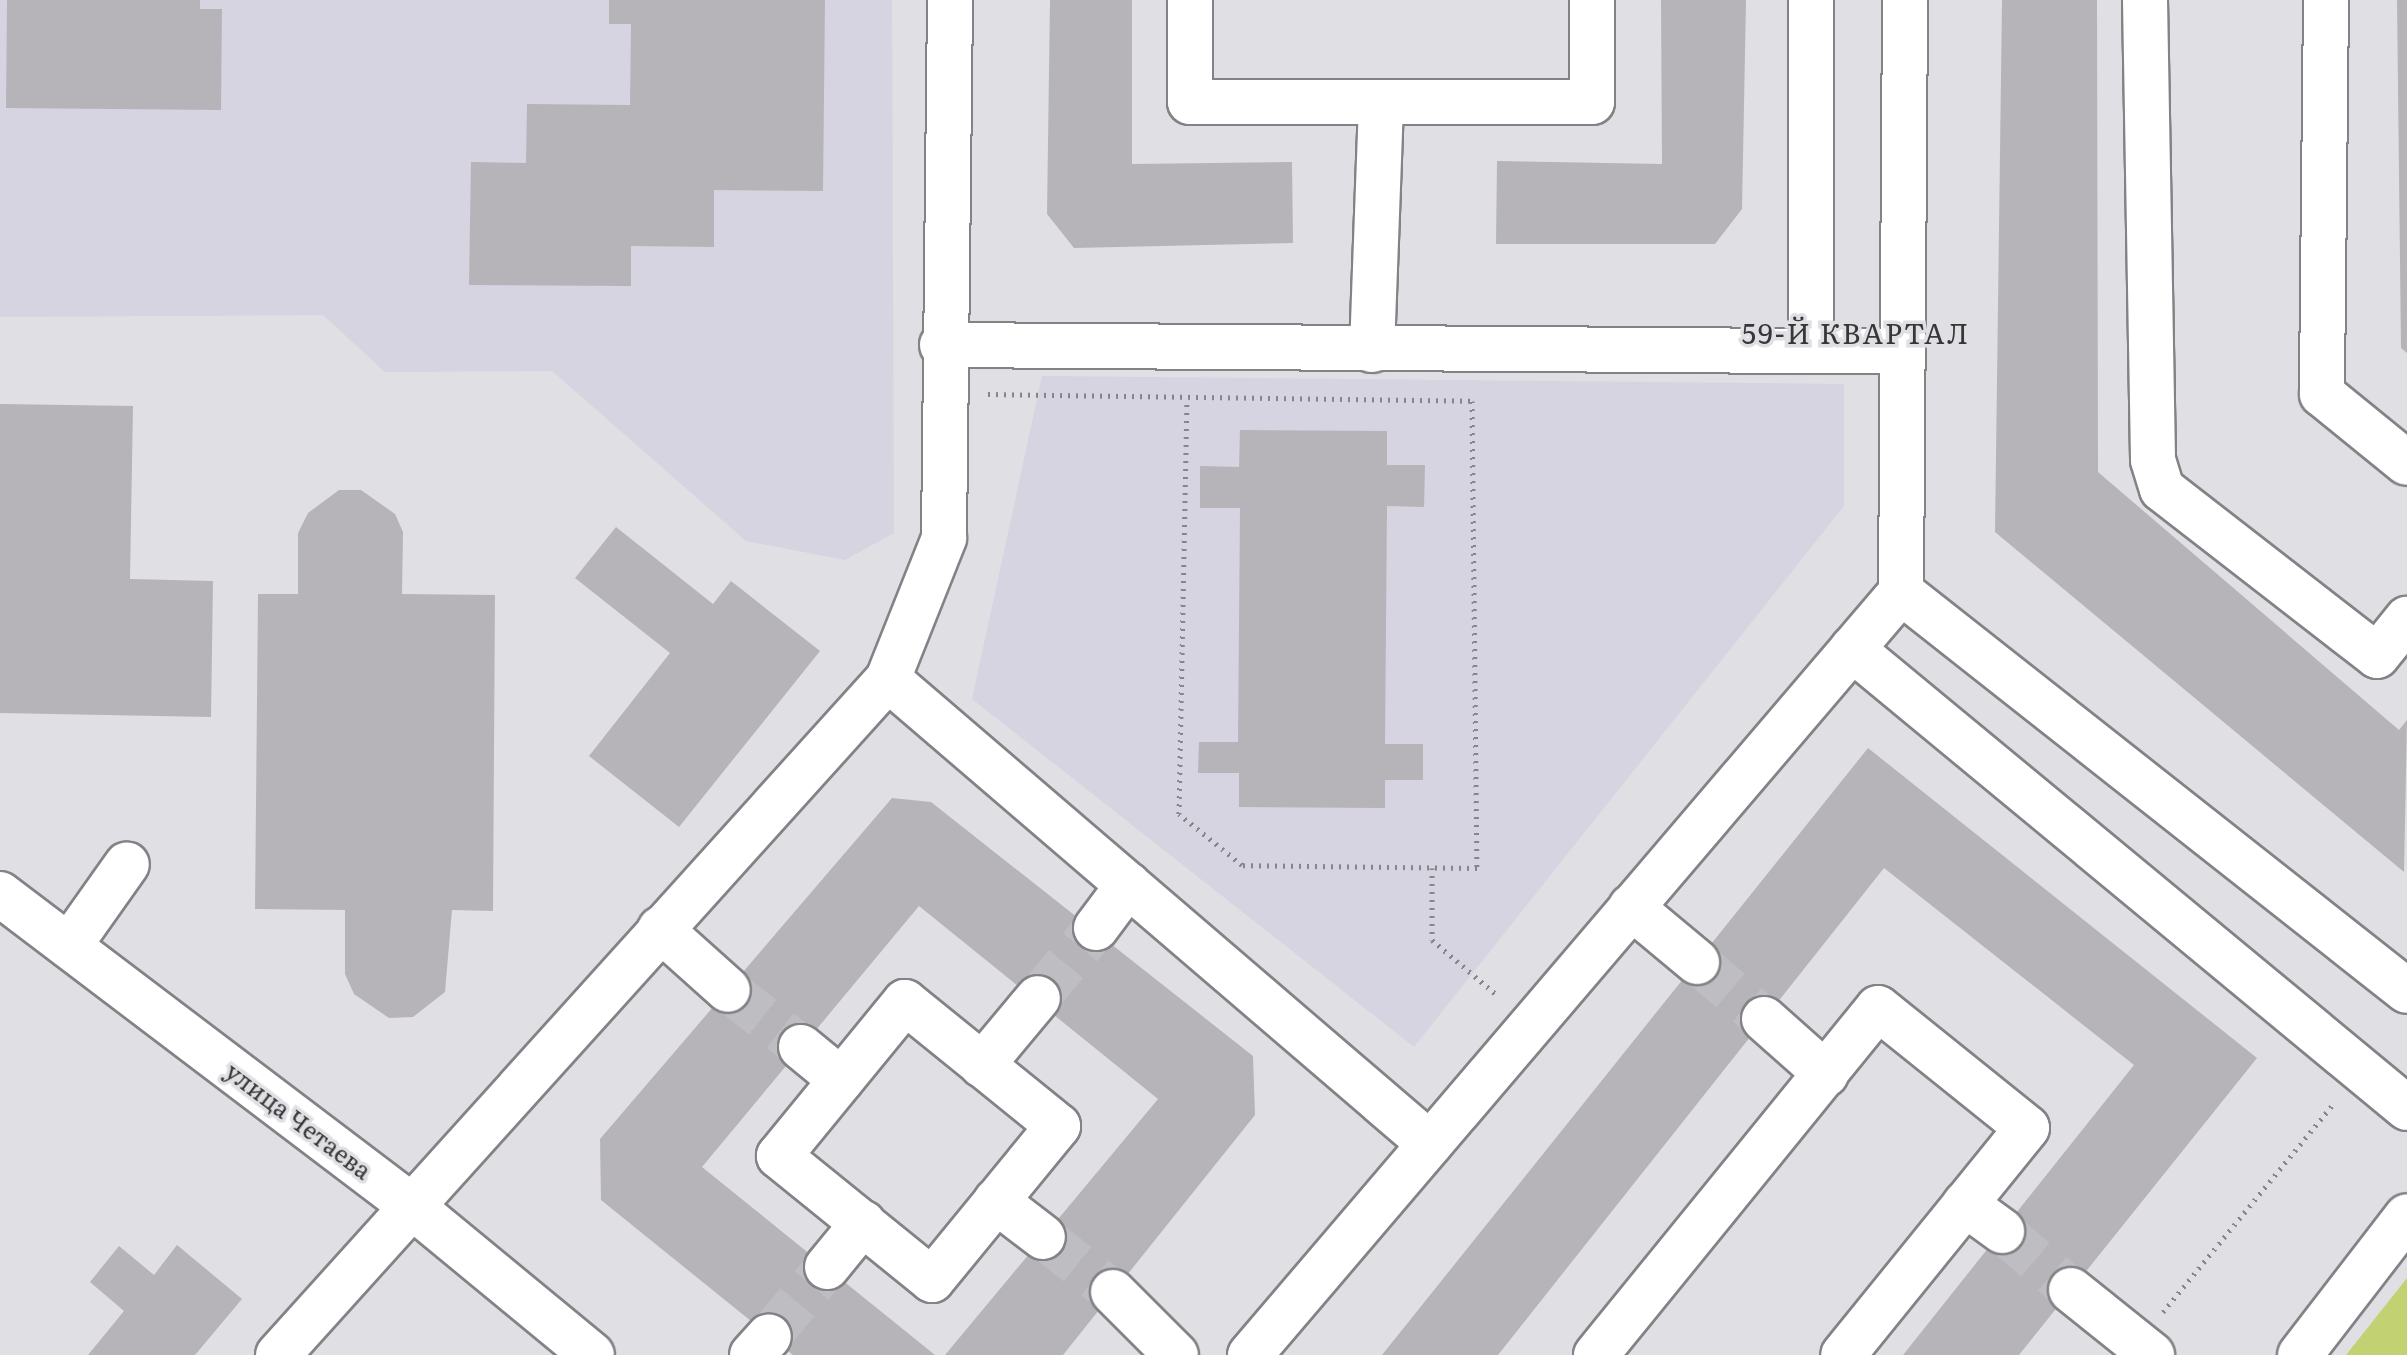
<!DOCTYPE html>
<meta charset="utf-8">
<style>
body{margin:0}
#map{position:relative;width:2407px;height:1355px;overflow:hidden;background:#e0dfe4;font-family:Literata,serif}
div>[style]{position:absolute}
.built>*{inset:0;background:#d5d4e0}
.green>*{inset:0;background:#c2d272}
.building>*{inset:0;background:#b6b4b8}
.minor-tunnel>*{height:44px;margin-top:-22px;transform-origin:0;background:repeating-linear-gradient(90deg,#bebdc2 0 44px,transparent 0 66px)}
.path>*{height:5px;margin-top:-2.5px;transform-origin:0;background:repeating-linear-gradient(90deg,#868588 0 2px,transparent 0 8px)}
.roads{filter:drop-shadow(2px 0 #838286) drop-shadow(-2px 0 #838286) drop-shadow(0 2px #838286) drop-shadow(0 -2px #838286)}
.minor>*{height:44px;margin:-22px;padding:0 22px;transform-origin:22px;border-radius:22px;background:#fff}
span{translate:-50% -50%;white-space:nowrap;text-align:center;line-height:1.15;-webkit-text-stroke:7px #e0dfe4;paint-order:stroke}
.street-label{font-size:24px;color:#373738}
.quarter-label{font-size:28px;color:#373738;letter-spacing:2px}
</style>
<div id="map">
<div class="built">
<i style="clip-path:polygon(0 0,892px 0,894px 533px,845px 560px,746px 541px,552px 371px,385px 372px,323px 315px,0 317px)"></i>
<i style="clip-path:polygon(1042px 376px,1844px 384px,1844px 506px,1414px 1047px,972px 699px)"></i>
</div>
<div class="green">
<i style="clip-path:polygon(2407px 1278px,2407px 1355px,2346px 1355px)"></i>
</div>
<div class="building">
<i style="clip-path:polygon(7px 0,200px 0,200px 9px,222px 9px,221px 110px,6px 108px)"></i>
<i style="clip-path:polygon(609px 0,825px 0,823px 191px,714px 190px,714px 247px,631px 246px,631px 286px,469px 285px,471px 162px,526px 163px,527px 104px,630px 105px,631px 24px,609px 24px)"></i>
<i style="clip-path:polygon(1050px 0,1132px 0,1132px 164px,1292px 162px,1293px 243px,1074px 248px,1047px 214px)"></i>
<i style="clip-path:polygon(1661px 0,1746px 0,1742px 209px,1715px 244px,1496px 244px,1497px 161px,1662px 164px)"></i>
<i style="clip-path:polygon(2002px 0,2097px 0,2098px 472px,2399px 730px,2407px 720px,2404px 872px,1995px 532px)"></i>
<i style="clip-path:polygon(2397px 0,2407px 0,2407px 353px,2401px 348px)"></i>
<i style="clip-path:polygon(0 404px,133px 406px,130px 579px,213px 581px,211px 717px,0 713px)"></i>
<i style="clip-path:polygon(1240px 430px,1387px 431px,1387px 465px,1425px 465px,1424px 507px,1387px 506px,1385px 744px,1423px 744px,1423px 780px,1385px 780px,1385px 808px,1239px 807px,1239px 773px,1198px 773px,1199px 742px,1238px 742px,1240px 508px,1200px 508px,1200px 466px,1239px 467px)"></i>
<i style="clip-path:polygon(339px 490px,361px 490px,395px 514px,403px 532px,402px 594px,495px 595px,493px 911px,452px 910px,445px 992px,413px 1017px,389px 1018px,354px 994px,345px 974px,345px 910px,255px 909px,258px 594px,298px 594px,298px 533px,308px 513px)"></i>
<i style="clip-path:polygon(616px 527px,713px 604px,731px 581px,820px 651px,679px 827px,589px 756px,670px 653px,575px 578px)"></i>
<i style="clip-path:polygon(1868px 748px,2257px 1058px,2019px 1355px,1903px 1355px,2134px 1065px,1884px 868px,1498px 1355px,1382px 1355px)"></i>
<i style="clip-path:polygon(892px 798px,931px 802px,1253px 1056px,1255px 1115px,1063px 1355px,945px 1355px,1158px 1099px,919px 906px,702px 1167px,935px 1355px,793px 1355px,601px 1200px,600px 1139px)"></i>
<i style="clip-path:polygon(177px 1245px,242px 1299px,195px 1355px,88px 1355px,124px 1311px,90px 1282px,119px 1246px,154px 1275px)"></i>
</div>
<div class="minor-tunnel">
<i style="left:1697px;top:962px;width:88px;rotate:40.4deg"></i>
<i style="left:728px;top:990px;width:93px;rotate:38deg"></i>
<i style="left:1038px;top:998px;width:91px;rotate:-50.4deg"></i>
<i style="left:2002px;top:1231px;width:91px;rotate:40.5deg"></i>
<i style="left:1043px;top:1237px;width:89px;rotate:38.2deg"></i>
<i style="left:769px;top:1336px;width:90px;rotate:-50deg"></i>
</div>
<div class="path">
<i style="left:988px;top:394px;width:484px;rotate:0.8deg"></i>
<i style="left:1472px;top:401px;width:467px;rotate:89.4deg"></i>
<i style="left:1477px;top:868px;width:235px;rotate:-179.3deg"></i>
<i style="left:1242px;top:865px;width:81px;rotate:-141deg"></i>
<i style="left:1179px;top:814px;width:415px;rotate:-88.9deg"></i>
<i style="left:1432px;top:868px;width:72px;rotate:90deg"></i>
<i style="left:1432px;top:940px;width:87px;rotate:40.3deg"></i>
<i style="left:2163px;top:1312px;width:270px;rotate:-50.7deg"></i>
</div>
<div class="roads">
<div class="minor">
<i style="left:1190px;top:0;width:102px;rotate:90deg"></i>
<i style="left:1190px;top:102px;width:402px"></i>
<i style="left:1592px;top:102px;width:102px;rotate:-90deg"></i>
<i style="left:2145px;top:0;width:460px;rotate:89deg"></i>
<i style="left:2153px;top:460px;width:30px;rotate:73deg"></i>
<i style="left:2162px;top:489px;width:272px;rotate:37.8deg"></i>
<i style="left:2377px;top:656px;width:48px;rotate:-51deg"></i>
<i style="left:2326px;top:0;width:394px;rotate:90.6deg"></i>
<i style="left:2322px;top:394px;width:109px;rotate:39.1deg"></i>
<i style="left:942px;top:345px;width:869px;rotate:0.4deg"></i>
<i style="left:1811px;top:351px;width:351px;rotate:-90deg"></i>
<i style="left:1372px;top:350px;width:248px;rotate:-87.9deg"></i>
<i style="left:1811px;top:351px;width:90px"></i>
<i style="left:1901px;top:592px;width:644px;rotate:38.26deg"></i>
<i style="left:1852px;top:649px;width:720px;rotate:39.59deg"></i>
<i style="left:888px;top:679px;width:714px;rotate:40.63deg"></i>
<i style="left:0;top:894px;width:513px;rotate:37.16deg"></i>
<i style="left:409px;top:1204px;width:237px;rotate:39.5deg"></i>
<i style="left:1631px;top:907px;width:86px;rotate:39.8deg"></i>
<i style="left:1096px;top:928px;width:54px;rotate:-53.3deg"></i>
<i style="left:660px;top:929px;width:91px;rotate:41.9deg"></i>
<i style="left:69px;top:946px;width:100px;rotate:-54.7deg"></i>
<i style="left:905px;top:1002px;width:197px;rotate:39deg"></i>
<i style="left:1058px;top:1126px;width:199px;rotate:129.3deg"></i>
<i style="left:932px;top:1280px;width:197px;rotate:-141deg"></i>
<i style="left:779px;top:1156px;width:199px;rotate:-50.7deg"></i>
<i style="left:1764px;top:1019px;width:83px;rotate:41.6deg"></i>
<i style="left:801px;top:1047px;width:52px;rotate:39.5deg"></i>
<i style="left:982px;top:1065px;width:87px;rotate:-50.1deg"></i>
<i style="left:996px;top:1201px;width:59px;rotate:37.5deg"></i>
<i style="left:1965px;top:1204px;width:46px;rotate:36.1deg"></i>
<i style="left:827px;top:1267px;width:57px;rotate:-50.7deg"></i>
<i style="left:2071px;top:1290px;width:104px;rotate:38.7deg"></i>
<i style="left:1113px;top:1292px;width:89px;rotate:45deg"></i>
<i style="left:278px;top:1355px;width:911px;rotate:-47.94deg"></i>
<i style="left:888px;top:679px;width:152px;rotate:-68.3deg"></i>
<i style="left:944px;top:538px;width:538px;rotate:-89.36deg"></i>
<i style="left:752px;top:1355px;width:25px;rotate:-48deg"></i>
<i style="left:1250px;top:1355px;width:1003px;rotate:-49.53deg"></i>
<i style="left:1901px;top:592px;width:592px;rotate:-89.61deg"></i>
<i style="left:1596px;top:1355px;width:447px;rotate:-50.9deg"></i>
<i style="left:1878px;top:1008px;width:191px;rotate:38.8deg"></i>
<i style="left:2027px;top:1128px;width:292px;rotate:129deg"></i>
<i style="left:2300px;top:1355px;width:175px;rotate:-52.4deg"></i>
</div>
</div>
<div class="street-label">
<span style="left:299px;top:1120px;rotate:37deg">улица Четаева</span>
</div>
<div class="quarter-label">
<span style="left:1856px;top:332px">59-Й КВАРТАЛ</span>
</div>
</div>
